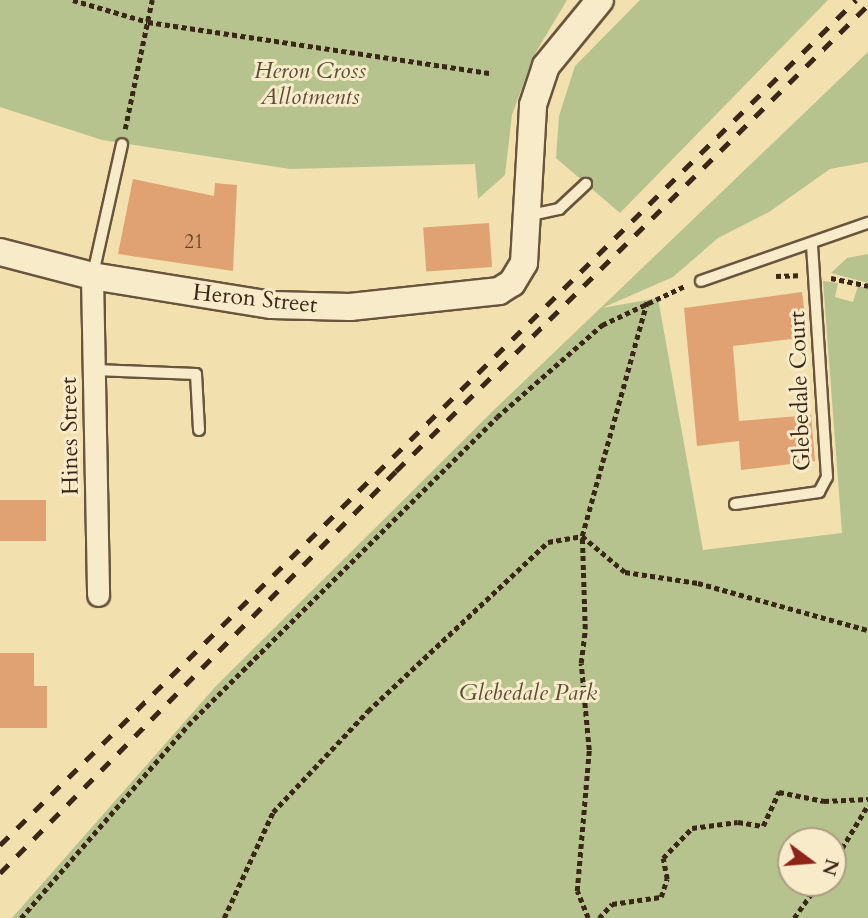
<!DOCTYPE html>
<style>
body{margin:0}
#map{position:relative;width:868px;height:918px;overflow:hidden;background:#f2e0ae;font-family:Cardo,serif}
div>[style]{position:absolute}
.green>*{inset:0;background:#b6c38e}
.building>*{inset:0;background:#e0a273;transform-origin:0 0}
.path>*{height:4.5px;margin-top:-2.25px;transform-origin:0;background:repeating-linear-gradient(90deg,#3b2718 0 5px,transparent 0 8.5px)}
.roads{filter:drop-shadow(2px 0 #69553e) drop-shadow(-2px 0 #69553e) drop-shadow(0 2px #69553e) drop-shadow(0 -2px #69553e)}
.service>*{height:10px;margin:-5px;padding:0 5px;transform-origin:5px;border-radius:5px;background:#f7ebca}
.minor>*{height:21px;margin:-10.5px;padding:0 10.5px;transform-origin:10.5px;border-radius:10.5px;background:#f7ebca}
.tertiary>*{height:26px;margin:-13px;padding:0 13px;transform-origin:13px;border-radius:13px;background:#f7ebca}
.rail>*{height:5px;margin-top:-2.5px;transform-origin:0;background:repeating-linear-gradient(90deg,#3b2718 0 12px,transparent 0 24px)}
span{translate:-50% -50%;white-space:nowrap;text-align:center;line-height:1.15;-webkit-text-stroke:6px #f7ebca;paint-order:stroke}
.number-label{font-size:19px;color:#64462f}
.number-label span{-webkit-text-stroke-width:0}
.park-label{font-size:23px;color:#5a4e36;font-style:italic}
.street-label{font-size:23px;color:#3b2718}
.north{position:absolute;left:777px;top:827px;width:70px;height:70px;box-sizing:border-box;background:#f7ebca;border:2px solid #ac9d83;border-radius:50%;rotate:106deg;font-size:19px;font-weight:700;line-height:28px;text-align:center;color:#3b2718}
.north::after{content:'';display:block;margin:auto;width:24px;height:32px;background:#8f2418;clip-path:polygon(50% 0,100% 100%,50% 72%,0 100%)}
</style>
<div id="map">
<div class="green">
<i style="clip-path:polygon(0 0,567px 0,533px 57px,512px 115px,505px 175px,478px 199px,475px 164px,290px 169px,102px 140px,0 107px)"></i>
<i style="clip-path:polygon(640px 0,828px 0,620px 213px,556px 158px,559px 116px,575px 66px)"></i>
<i style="clip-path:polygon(evenodd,868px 52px,868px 162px,830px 169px,769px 212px,718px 238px,673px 277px,602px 308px,658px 298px,703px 550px,842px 533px,823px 281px,838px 283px,835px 297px,853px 302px,858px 286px,868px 288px,868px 918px,12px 918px,216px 686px,498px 406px,868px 52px,791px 841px,833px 841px,833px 883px,791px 883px,791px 841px)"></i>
<i style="clip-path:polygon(868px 254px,868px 283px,831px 273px,847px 258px)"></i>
</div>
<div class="building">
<i style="clip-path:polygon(133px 179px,214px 196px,215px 183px,237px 185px,233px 271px,118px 254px)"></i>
<i style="left:489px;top:223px;width:44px;height:66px;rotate:86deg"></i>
<i style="clip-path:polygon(802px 292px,808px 337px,733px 346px,739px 421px,811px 415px,815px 461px,741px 470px,739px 441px,697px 446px,684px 308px)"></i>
<i style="left:46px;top:500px;width:41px;height:46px;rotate:90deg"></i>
<i style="clip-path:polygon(0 653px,34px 653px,34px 686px,47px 686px,47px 728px,0 728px)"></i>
</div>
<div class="path">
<i style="left:73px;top:0;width:78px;rotate:16.3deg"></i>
<i style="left:148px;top:22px;width:345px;rotate:8.5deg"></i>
<i style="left:125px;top:129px;width:132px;rotate:-78.2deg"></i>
<i style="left:776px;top:276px;width:23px;rotate:-2deg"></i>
<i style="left:831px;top:278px;width:38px;rotate:12deg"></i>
<i style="left:833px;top:863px;width:68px;rotate:-58.9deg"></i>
<i style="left:21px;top:918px;width:255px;rotate:-49.1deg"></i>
<i style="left:188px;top:725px;width:436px;rotate:-44.9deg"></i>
<i style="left:497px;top:417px;width:140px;rotate:-41.2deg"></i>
<i style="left:602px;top:325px;width:92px;rotate:-25.2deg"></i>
<i style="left:224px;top:918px;width:117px;rotate:-65.2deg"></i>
<i style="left:273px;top:812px;width:139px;rotate:-46.8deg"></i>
<i style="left:368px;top:711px;width:247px;rotate:-43.2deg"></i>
<i style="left:548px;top:542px;width:35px;rotate:-10deg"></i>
<i style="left:582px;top:536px;width:244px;rotate:-74.5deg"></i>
<i style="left:588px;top:918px;width:29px;rotate:-112deg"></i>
<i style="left:577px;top:891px;width:142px;rotate:-85.1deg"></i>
<i style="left:589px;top:750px;width:87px;rotate:-95.3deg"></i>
<i style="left:581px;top:663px;width:34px;rotate:-83deg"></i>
<i style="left:585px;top:629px;width:93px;rotate:-91.8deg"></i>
<i style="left:582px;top:536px;width:56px;rotate:39.9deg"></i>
<i style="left:625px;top:572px;width:74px;rotate:8.6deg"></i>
<i style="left:698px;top:583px;width:176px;rotate:15.5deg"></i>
<i style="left:599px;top:918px;width:19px;rotate:-47deg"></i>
<i style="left:612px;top:904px;width:49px;rotate:-8.1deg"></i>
<i style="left:661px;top:897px;width:19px;rotate:-72deg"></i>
<i style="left:667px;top:879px;width:21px;rotate:-101deg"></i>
<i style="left:663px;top:858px;width:42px;rotate:-46deg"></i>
<i style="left:692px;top:828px;width:46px;rotate:-7.4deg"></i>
<i style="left:738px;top:822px;width:25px;rotate:9deg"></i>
<i style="left:763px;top:826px;width:38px;rotate:-65deg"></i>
<i style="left:779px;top:792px;width:46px;rotate:11.3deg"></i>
<i style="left:824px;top:801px;width:44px;rotate:-2.6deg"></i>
<i style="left:794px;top:918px;width:43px;rotate:-54.5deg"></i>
</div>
<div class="roads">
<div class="service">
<i style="left:531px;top:215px;width:29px;rotate:-12deg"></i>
<i style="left:559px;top:209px;width:37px;rotate:-43deg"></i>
<i style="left:93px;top:274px;width:133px;rotate:-77.4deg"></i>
<i style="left:701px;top:281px;width:177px;rotate:-19.2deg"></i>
<i style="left:95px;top:370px;width:101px;rotate:2.3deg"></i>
<i style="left:196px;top:374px;width:56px;rotate:86.9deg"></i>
<i style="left:735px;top:504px;width:85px;rotate:-8.1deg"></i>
<i style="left:819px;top:492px;width:17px;rotate:-62deg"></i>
<i style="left:827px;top:477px;width:234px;rotate:-93.7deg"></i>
</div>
<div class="minor">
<i style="left:92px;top:276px;width:319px;rotate:88.9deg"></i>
</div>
<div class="tertiary">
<i style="left:0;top:252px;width:95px;rotate:14.6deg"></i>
<i style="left:92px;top:276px;width:182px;rotate:9.2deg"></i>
<i style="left:272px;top:305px;width:78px;rotate:1.5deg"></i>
<i style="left:350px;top:307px;width:150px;rotate:-6.1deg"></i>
<i style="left:499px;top:291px;width:15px;rotate:-32deg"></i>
<i style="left:512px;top:283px;width:23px;rotate:-59deg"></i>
<i style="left:524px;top:263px;width:158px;rotate:-86.7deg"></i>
<i style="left:533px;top:105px;width:41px;rotate:-71.6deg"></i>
<i style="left:546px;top:66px;width:85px;rotate:-50.7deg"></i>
</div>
</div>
<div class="rail">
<i style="left:0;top:845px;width:1203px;rotate:-44.63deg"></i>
<i style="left:0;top:873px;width:564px;rotate:-45.43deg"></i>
<i style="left:396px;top:471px;width:663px;rotate:-44.63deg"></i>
</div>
<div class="number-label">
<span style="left:194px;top:243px">21</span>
</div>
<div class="park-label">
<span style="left:310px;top:84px">Heron Cross<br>Allotments</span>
<span style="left:528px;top:693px">Glebedale Park</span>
</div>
<div class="street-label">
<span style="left:255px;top:299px;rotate:6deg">Heron Street</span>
<span style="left:800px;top:391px;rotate:-92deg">Glebedale Court</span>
<span style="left:70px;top:436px;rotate:-91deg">Hines Street</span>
</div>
<div class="north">N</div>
</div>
